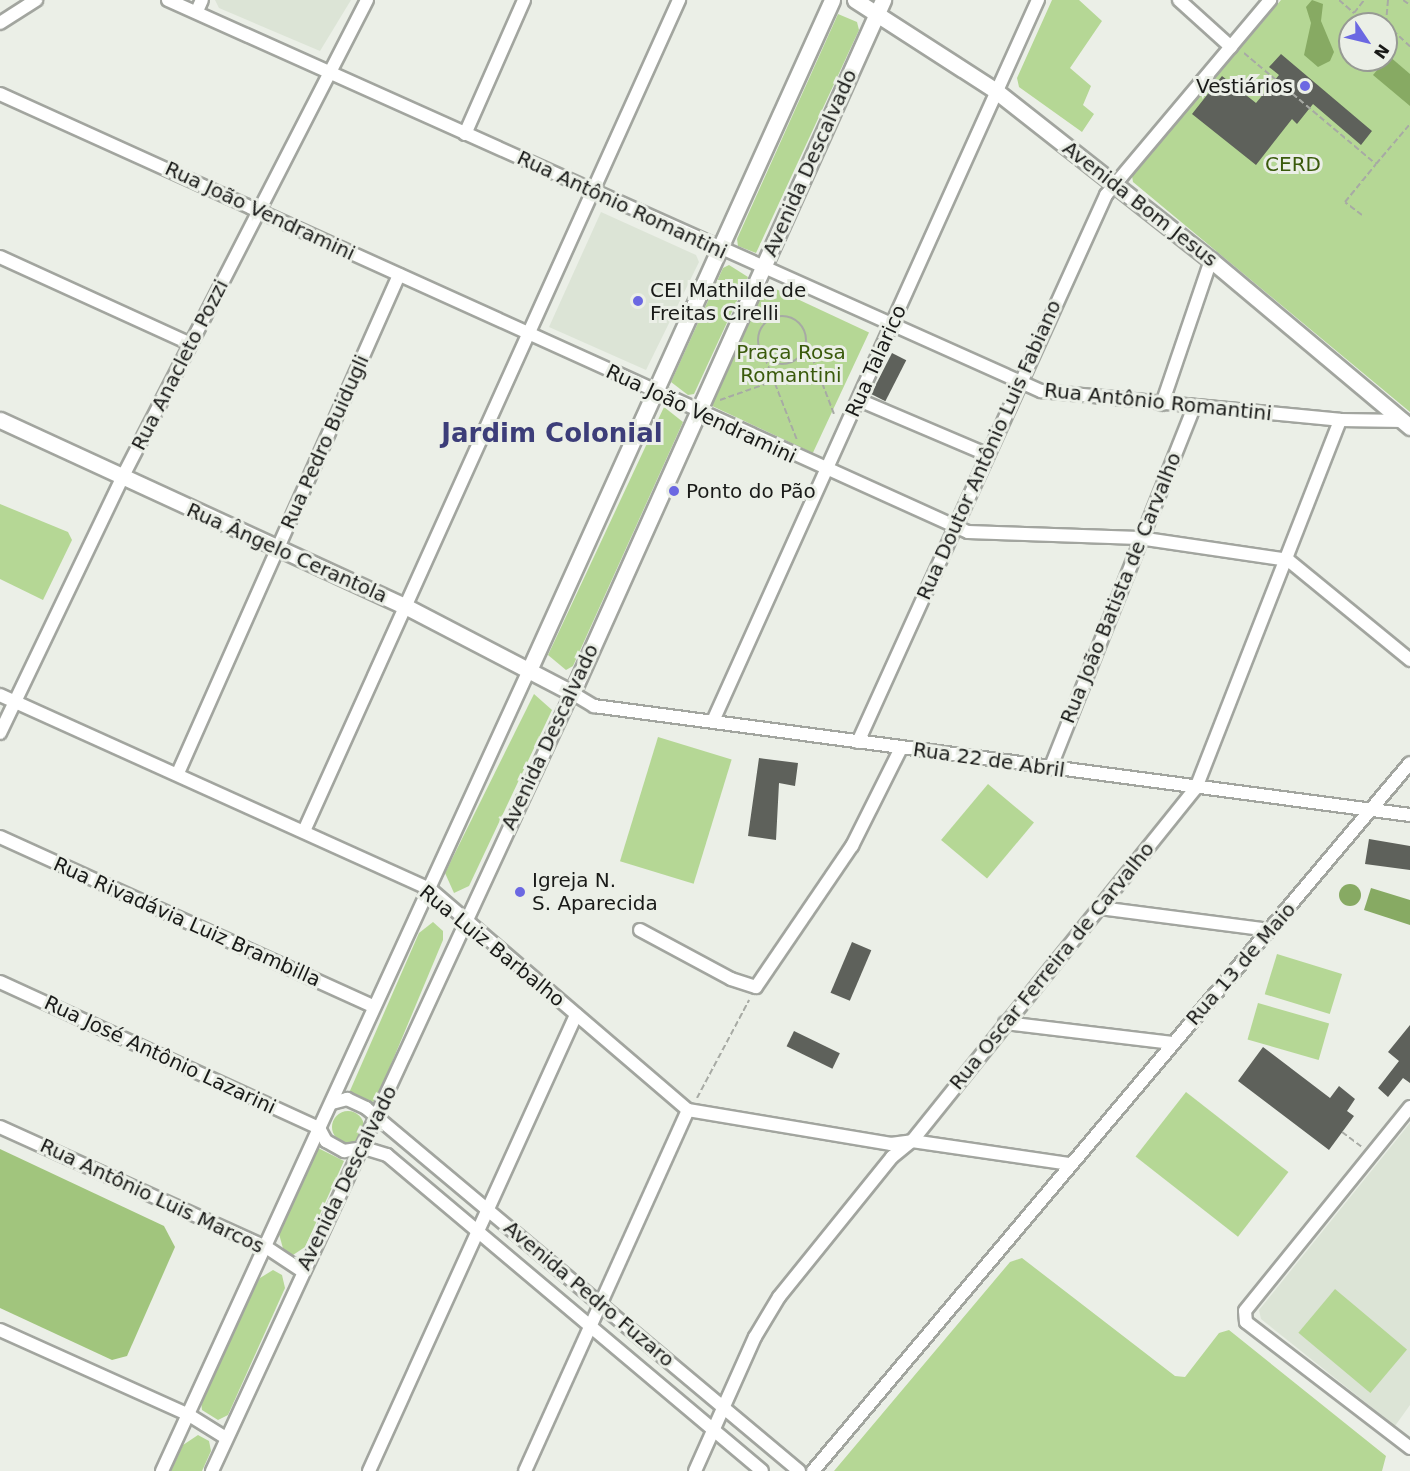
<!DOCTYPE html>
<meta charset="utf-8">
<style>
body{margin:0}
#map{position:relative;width:1410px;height:1471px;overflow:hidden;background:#ebefe7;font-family:"DejaVu Sans",sans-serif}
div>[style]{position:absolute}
.built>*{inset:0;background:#dce4d6}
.green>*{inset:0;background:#b5d795;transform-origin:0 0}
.round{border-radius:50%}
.forest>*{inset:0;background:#a1c57d}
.water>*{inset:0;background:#87aa63}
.building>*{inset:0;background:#5e615b;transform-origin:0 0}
.path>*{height:2px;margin-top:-1px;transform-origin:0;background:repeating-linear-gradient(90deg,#a7aaa4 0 6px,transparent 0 9px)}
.path>.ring{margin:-1px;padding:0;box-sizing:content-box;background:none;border:2px solid #a7aaa4;border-radius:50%}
.roads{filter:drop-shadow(2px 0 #a2a59f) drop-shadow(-2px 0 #a2a59f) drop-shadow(0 2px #a2a59f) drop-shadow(0 -2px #a2a59f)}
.minor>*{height:12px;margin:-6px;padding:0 6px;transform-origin:6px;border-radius:6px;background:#fff}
.tertiary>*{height:15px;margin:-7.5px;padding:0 7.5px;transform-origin:7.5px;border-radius:7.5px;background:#fff}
.dots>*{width:16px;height:16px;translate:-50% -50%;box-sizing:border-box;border:3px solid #ebefe7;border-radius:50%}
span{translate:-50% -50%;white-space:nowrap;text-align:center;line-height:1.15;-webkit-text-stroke:6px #ebefe7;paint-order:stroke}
.poi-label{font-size:20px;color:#191a18}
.right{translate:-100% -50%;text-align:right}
.left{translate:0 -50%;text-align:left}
.street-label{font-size:20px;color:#191a18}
.park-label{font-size:20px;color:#3a5a0c}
.district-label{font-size:26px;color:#3c3d79;font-weight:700}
.north{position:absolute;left:1338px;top:12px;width:60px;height:60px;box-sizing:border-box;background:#ebefe7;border:2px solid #979a94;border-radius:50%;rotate:125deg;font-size:16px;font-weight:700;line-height:24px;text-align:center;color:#191a18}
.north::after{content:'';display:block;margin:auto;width:21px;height:27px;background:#6b68e2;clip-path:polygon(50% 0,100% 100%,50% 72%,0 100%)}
</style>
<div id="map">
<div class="built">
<i style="clip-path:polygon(215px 0,351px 0,320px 51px,219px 8px)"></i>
<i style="clip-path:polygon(601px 212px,696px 255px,699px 262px,646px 370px,549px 327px)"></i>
<i style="clip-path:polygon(1410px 1123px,1410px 1405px,1395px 1426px,1261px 1319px,1259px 1310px)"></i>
</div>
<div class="green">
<i style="clip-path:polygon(1052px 0,1079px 0,1102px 21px,1070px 68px,1091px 86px,1083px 105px,1094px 114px,1082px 132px,1019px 87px,1017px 78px)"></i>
<i style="clip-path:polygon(evenodd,1281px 0,1410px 0,1410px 412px,1133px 182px,1132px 176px,1281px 0,1350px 24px,1386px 24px,1386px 60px,1350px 60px,1350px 24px)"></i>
<i style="clip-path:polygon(838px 14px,857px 22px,859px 30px,756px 253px,738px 246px,737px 239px)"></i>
<i style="clip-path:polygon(729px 265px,748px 277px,694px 394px,688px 395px,671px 382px,723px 268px)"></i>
<i style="left:763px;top:283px;width:117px;height:133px;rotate:25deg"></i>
<i style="clip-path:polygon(664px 407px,683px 422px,573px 666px,566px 670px,548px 655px)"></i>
<i style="clip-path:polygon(0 504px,68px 532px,72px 540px,43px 600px,0 579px)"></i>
<i style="clip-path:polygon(534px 694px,552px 710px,469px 886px,454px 893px,445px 873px)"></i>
<i style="left:658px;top:737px;width:77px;height:130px;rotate:17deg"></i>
<i style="left:988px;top:784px;width:60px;height:73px;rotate:40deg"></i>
<i style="clip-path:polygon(433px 922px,443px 931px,443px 940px,377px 1098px,373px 1102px,349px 1093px,419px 933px)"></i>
<i style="left:1277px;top:954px;width:68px;height:42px;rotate:17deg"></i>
<i style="left:1258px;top:1003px;width:74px;height:38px;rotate:16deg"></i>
<i style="left:1186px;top:1092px;width:130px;height:82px;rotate:38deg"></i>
<i class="round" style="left:332px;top:1111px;width:32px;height:32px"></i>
<i style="clip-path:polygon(318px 1148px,344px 1161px,305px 1247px,293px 1255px,284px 1252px,279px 1234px)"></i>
<i style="clip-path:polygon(1022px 1258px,1175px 1376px,1185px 1377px,1219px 1333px,1229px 1330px,1386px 1456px,1382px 1471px,834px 1471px,1010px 1262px)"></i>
<i style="clip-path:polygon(273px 1270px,282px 1275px,285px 1288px,228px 1415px,218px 1420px,202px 1410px,201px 1402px,249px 1298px,260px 1278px)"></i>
<i style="left:1335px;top:1289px;width:94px;height:57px;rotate:40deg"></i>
<i style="clip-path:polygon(198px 1435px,209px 1441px,211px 1451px,202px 1471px,171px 1471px,183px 1445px)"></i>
</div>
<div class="forest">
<i style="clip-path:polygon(0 1149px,164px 1226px,175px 1247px,127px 1356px,112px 1360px,0 1308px)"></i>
</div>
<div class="water">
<i style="clip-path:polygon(1312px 0,1323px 4px,1321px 21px,1334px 52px,1330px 61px,1318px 67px,1304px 55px,1311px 23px,1306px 7px)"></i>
<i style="clip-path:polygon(1389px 56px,1410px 74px,1410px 106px,1373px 75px)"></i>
<i class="round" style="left:1339px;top:884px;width:22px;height:22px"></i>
<i style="clip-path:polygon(1371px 888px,1410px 900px,1410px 925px,1364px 910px)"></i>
</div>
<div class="building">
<i style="clip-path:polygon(1281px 54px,1372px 131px,1361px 145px,1313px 104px,1297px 124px,1292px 119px,1256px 165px,1192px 114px,1222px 76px,1256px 103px,1279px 75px,1269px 67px)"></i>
<i style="left:892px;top:353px;width:16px;height:46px;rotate:27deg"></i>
<i style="clip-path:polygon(759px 758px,798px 763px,795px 786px,779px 783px,776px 840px,748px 836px)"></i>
<i style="clip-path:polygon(1369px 839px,1410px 846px,1410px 870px,1365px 864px)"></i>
<i style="left:852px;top:942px;width:21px;height:55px;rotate:23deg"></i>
<i style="clip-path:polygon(1410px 1025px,1410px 1083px,1403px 1078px,1388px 1097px,1378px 1088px,1399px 1061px,1388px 1052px)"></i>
<i style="left:794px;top:1031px;width:51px;height:17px;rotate:26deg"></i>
<i style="clip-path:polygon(1263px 1047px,1330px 1098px,1339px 1086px,1355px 1099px,1347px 1111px,1354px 1116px,1329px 1150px,1238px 1081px)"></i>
</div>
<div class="path">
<i style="left:1339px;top:0;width:20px;rotate:41deg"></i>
<i style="left:1354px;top:13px;width:16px;rotate:-52deg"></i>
<i style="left:1388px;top:0;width:24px;rotate:95deg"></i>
<i style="left:1386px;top:24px;width:33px;rotate:43deg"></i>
<i style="left:1403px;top:0;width:9px;rotate:36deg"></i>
<i style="left:1244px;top:53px;width:172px;rotate:40.1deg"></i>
<i style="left:1376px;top:164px;width:52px;rotate:-49.6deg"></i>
<i style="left:1362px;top:215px;width:21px;rotate:-143deg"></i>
<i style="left:1345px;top:202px;width:49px;rotate:-50.8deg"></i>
<i style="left:767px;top:294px;width:24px;rotate:73deg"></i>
<i class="ring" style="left:758px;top:316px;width:46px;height:46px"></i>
<i style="left:806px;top:341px;width:78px;rotate:69deg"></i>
<i style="left:765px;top:358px;width:88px;rotate:68.7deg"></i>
<i style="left:720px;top:400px;width:57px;rotate:-19.4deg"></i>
<i style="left:697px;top:1098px;width:111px;rotate:-62deg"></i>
<i style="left:1342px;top:1132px;width:25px;rotate:37deg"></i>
</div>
<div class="roads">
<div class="minor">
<i style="left:168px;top:0;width:957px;rotate:24.13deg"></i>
<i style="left:1041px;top:391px;width:300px;rotate:5.5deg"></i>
<i style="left:1340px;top:420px;width:64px;rotate:0.9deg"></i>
<i style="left:1179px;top:0;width:70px;rotate:42.1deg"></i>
<i style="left:197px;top:11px;width:12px;rotate:-66deg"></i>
<i style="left:0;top:23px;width:43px;rotate:-32.6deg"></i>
<i style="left:0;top:94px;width:1062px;rotate:24.35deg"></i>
<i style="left:968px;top:532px;width:171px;rotate:2deg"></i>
<i style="left:1139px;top:538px;width:151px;rotate:8.4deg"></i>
<i style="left:1288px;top:560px;width:158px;rotate:39.3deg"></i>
<i style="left:465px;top:134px;width:146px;rotate:-66.2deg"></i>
<i style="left:0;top:257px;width:210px;rotate:24.5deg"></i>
<i style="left:859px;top:400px;width:138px;rotate:23deg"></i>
<i style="left:1162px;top:404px;width:152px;rotate:-71.2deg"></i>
<i style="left:0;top:695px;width:472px;rotate:24.3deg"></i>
<i style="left:430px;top:889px;width:340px;rotate:40.6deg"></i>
<i style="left:688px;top:1110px;width:206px;rotate:9.5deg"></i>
<i style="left:891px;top:1144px;width:21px;rotate:-8deg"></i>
<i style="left:912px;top:1141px;width:160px;rotate:8.3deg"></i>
<i style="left:713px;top:721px;width:791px;rotate:-65.74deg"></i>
<i style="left:0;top:733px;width:283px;rotate:-64.4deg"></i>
<i style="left:122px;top:478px;width:537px;rotate:-62.86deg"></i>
<i style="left:858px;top:742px;width:601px;rotate:-65.61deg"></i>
<i style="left:1106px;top:195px;width:255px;rotate:-49.9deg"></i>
<i style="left:1050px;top:769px;width:389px;rotate:-68.3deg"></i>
<i style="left:178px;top:773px;width:545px;rotate:-66.07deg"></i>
<i style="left:304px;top:831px;width:912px;rotate:-65.71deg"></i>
<i style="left:0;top:837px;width:411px;rotate:24.4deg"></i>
<i style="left:1100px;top:908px;width:171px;rotate:7.4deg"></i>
<i style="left:640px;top:930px;width:103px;rotate:28.3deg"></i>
<i style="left:731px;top:979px;width:26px;rotate:18deg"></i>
<i style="left:756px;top:987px;width:171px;rotate:-55.8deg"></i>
<i style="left:852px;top:846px;width:110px;rotate:-63.4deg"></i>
<i style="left:0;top:982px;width:351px;rotate:24.6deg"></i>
<i style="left:319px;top:1128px;width:15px;rotate:62deg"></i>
<i style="left:326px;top:1141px;width:21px;rotate:29deg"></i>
<i style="left:344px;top:1151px;width:20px;rotate:-9deg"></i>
<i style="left:364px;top:1148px;width:24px;rotate:17deg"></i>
<i style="left:387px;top:1155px;width:490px;rotate:40.1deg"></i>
<i style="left:1005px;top:1023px;width:169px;rotate:6.8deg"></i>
<i style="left:332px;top:1103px;width:16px;rotate:-15deg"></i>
<i style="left:347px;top:1099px;width:21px;rotate:25deg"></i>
<i style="left:366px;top:1108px;width:565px;rotate:39.97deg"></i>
<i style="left:1410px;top:1107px;width:262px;rotate:129deg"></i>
<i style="left:1245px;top:1311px;width:11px;rotate:85deg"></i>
<i style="left:1246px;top:1322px;width:207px;rotate:37.5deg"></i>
<i style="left:0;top:1127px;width:292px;rotate:24.3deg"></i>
<i style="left:266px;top:1247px;width:43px;rotate:33.7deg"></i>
<i style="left:0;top:1330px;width:207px;rotate:24.2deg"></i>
<i style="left:189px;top:1415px;width:44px;rotate:31.9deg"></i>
<i style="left:162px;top:1471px;width:883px;rotate:-65.38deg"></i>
<i style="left:212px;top:1471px;width:857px;rotate:-65.17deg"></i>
<i style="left:572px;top:693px;width:26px;rotate:31deg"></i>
<i style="left:594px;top:706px;width:823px;rotate:7.61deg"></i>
<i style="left:369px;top:1471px;width:501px;rotate:-65.58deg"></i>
<i style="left:525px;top:1471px;width:396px;rotate:-65.7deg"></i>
<i style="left:695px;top:1471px;width:147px;rotate:-65.9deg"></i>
<i style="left:755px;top:1337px;width:47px;rotate:-59deg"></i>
<i style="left:779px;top:1297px;width:180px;rotate:-51.1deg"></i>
<i style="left:892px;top:1157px;width:26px;rotate:-39deg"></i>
<i style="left:912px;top:1141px;width:453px;rotate:-51.2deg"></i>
<i style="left:1196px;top:788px;width:395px;rotate:-68.6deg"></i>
<i style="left:813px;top:1471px;width:926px;rotate:-49.86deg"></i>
</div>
<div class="tertiary">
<i style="left:855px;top:0;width:168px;rotate:32.8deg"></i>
<i style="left:996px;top:91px;width:273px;rotate:38.2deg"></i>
<i style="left:1211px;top:260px;width:260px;rotate:40deg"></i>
<i style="left:0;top:420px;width:448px;rotate:24.7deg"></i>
<i style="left:407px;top:607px;width:186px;rotate:27.5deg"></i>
<i style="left:572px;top:693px;width:760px;rotate:-65.83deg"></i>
<i style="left:530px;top:668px;width:733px;rotate:-65.67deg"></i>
</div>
</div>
<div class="dots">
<i style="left:1305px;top:86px;background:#6b68e2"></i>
<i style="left:638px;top:301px;background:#6b68e2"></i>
<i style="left:674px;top:491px;background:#6b68e2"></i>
<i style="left:520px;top:892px;background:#6b68e2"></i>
</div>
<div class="poi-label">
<span class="right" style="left:1293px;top:86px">Vestiários</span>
<span class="left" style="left:650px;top:302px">CEI Mathilde de<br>Freitas Cirelli</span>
<span class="left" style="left:686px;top:491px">Ponto do Pão</span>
<span class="left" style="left:532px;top:892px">Igreja N.<br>S. Aparecida</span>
</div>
<div class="street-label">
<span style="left:810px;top:163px;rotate:-66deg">Avenida Descalvado</span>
<span style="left:1140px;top:204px;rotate:38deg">Avenida Bom Jesus</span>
<span style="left:622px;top:205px;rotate:25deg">Rua Antônio Romantini</span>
<span style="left:260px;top:211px;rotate:25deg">Rua João Vendramini</span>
<span style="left:876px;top:361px;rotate:-66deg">Rua Talarico</span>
<span style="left:180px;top:365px;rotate:-63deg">Rua Anacleto Pozzi</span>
<span style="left:1158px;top:402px;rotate:6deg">Rua Antônio Romantini</span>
<span style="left:701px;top:414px;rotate:25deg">Rua João Vendramini</span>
<span style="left:325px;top:442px;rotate:-66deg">Rua Pedro Buidugli</span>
<span style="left:989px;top:450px;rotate:-66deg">Rua Doutor Antônio Luis Fabiano</span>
<span style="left:287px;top:553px;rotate:24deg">Rua Ângelo Cerantola</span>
<span style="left:1121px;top:588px;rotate:-68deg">Rua João Batista de Carvalho</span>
<span style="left:550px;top:737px;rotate:-65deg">Avenida Descalvado</span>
<span style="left:989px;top:760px;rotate:8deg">Rua 22 de Abril</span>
<span style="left:187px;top:922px;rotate:24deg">Rua Rivadávia Luiz Brambilla</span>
<span style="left:492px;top:946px;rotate:39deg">Rua Luiz Barbalho</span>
<span style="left:1241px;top:964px;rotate:-49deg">Rua 13 de Maio</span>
<span style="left:1052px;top:966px;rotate:-51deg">Rua Oscar Ferreira de Carvalho</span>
<span style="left:160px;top:1055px;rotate:25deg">Rua José Antônio Lazarini</span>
<span style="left:347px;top:1178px;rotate:-64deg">Avenida Descalvado</span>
<span style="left:152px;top:1196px;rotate:25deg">Rua Antônio Luis Marcos</span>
<span style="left:589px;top:1294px;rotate:40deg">Avenida Pedro Fuzaro</span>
</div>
<div class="park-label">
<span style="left:1293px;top:164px">CERD</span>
<span style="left:791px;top:364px">Praça Rosa<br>Romantini</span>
</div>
<div class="district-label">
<span style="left:552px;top:434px">Jardim Colonial</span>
</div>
<div class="north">N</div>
</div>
